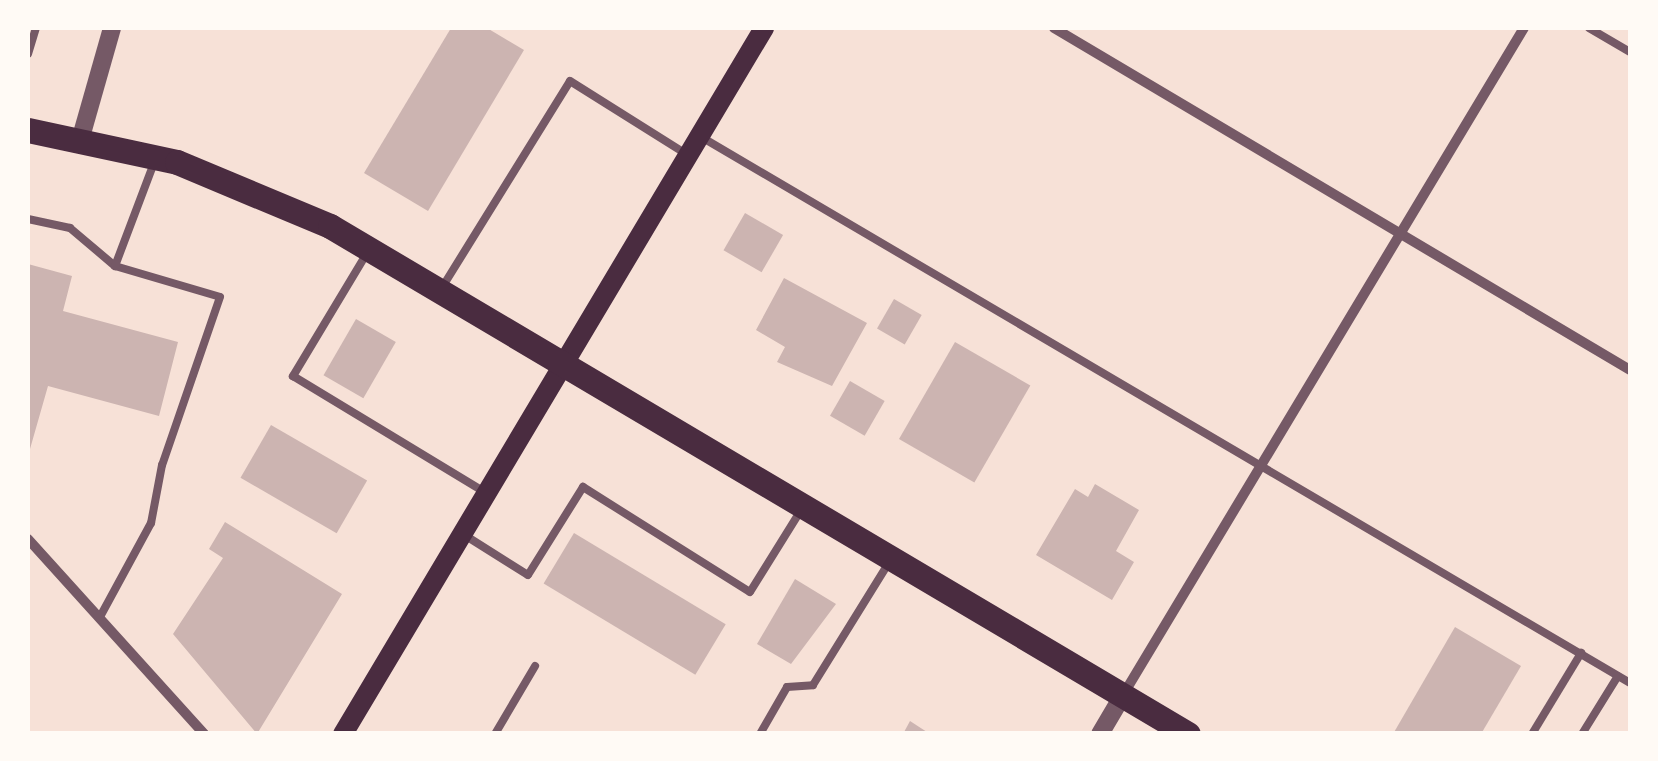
<!DOCTYPE html>
<style>
body{margin:0}
#map{position:relative;width:1658px;height:761px;overflow:hidden;background:#f7e1d7;font-family:Cabin,sans-serif}
div>[style]{position:absolute}
.building>*{inset:0;background:#ccb4b1;transform-origin:0 0}
.service>*{height:8px;margin:-4px;padding:0 4px;transform-origin:4px;border-radius:4px;background:#755966}
.minor>*{height:10px;margin:-5px;padding:0 5px;transform-origin:5px;border-radius:5px;background:#755966}
.tertiary>*{height:18px;margin:-9px;padding:0 9px;transform-origin:9px;border-radius:9px;background:#755966}
.secondary>*{height:20px;margin:-10px;padding:0 10px;transform-origin:10px;border-radius:10px;background:#4a2c40}
.primary>*{height:25px;margin:-12.5px;padding:0 12.5px;transform-origin:12.5px;border-radius:12.5px;background:#4a2c40}
span{translate:-50% -50%;white-space:nowrap;text-align:center;line-height:1.15;-webkit-text-stroke:9px #fffaf5;paint-order:stroke}
.frame{position:absolute;inset:0;border:30px solid #fffaf5;pointer-events:none}
</style>
<div id="map">
<div class="building">
<i style="clip-path:polygon(451px 28px,487px 28px,524px 50px,428px 211px,364px 173px)"></i>
<i style="left:745px;top:213px;width:44px;height:43px;rotate:30deg"></i>
<i style="clip-path:polygon(28px 264px,72px 276px,63px 311px,178px 342px,159px 416px,48px 386px,28px 456px)"></i>
<i style="clip-path:polygon(784px 278px,867px 323px,832px 386px,777px 362px,785px 347px,756px 330px)"></i>
<i style="left:894px;top:299px;width:32px;height:34px;rotate:30deg"></i>
<i style="left:356px;top:319px;width:46px;height:65px;rotate:30deg"></i>
<i style="left:955px;top:342px;width:87px;height:112px;rotate:30deg"></i>
<i style="left:850px;top:381px;width:40px;height:40px;rotate:30deg"></i>
<i style="left:271px;top:425px;width:111px;height:61px;rotate:30deg"></i>
<i style="clip-path:polygon(1095px 484px,1139px 510px,1116px 551px,1134px 562px,1112px 600px,1036px 555px,1075px 489px,1088px 497px)"></i>
<i style="clip-path:polygon(225px 522px,342px 594px,257px 734px,173px 634px,223px 558px,209px 549px)"></i>
<i style="left:574px;top:533px;width:177px;height:59px;rotate:31deg"></i>
<i style="clip-path:polygon(795px 579px,836px 604px,791px 664px,757px 644px)"></i>
<i style="clip-path:polygon(1455px 627px,1521px 666px,1481px 734px,1393px 734px)"></i>
<i style="clip-path:polygon(910px 721px,930px 734px,903px 734px)"></i>
</div>
<div class="service">
<i style="left:1589px;top:28px;width:48px;rotate:30.3deg"></i>
<i style="left:28px;top:54px;width:27px;rotate:-73deg"></i>
<i style="left:703px;top:138px;width:1075px;rotate:30.45deg"></i>
<i style="left:28px;top:219px;width:43px;rotate:12.1deg"></i>
<i style="left:70px;top:228px;width:59px;rotate:40.2deg"></i>
<i style="left:115px;top:266px;width:109px;rotate:16.4deg"></i>
<i style="left:220px;top:297px;width:178px;rotate:109deg"></i>
<i style="left:162px;top:465px;width:59px;rotate:100.7deg"></i>
<i style="left:151px;top:523px;width:107px;rotate:118.5deg"></i>
<i style="left:367px;top:253px;width:144px;rotate:121deg"></i>
<i style="left:293px;top:376px;width:222px;rotate:31.2deg"></i>
<i style="left:115px;top:266px;width:110px;rotate:-69.3deg"></i>
<i style="left:443px;top:286px;width:241px;rotate:-58.2deg"></i>
<i style="left:570px;top:81px;width:136px;rotate:32.1deg"></i>
<i style="left:466px;top:536px;width:73px;rotate:32.2deg"></i>
<i style="left:528px;top:575px;width:104px;rotate:-58deg"></i>
<i style="left:583px;top:487px;width:197px;rotate:32.2deg"></i>
<i style="left:750px;top:592px;width:97px;rotate:-58.1deg"></i>
<i style="left:495px;top:734px;width:79px;rotate:-59.5deg"></i>
<i style="left:760px;top:734px;width:54px;rotate:-60.1deg"></i>
<i style="left:787px;top:687px;width:26px;rotate:-4deg"></i>
<i style="left:813px;top:685px;width:146px;rotate:-58.2deg"></i>
<i style="left:1532px;top:734px;width:95px;rotate:-58.8deg"></i>
<i style="left:1582px;top:734px;width:68px;rotate:-58.2deg"></i>
</div>
<div class="minor">
<i style="left:1054px;top:28px;width:670px;rotate:30.7deg"></i>
<i style="left:28px;top:539px;width:263px;rotate:47.9deg"></i>
<i style="left:1123px;top:695px;width:778px;rotate:-58.99deg"></i>
</div>
<div class="tertiary">
<i style="left:81px;top:137px;width:113px;rotate:-74.1deg"></i>
<i style="left:1100px;top:734px;width:45px;rotate:-59.5deg"></i>
</div>
<div class="secondary">
<i style="left:343px;top:734px;width:822px;rotate:-59.19deg"></i>
</div>
<div class="primary">
<i style="left:28px;top:130px;width:152px;rotate:12.1deg"></i>
<i style="left:177px;top:162px;width:166px;rotate:22.7deg"></i>
<i style="left:330px;top:226px;width:997px;rotate:30.63deg"></i>
</div>
<div class="frame"></div>
</div>
